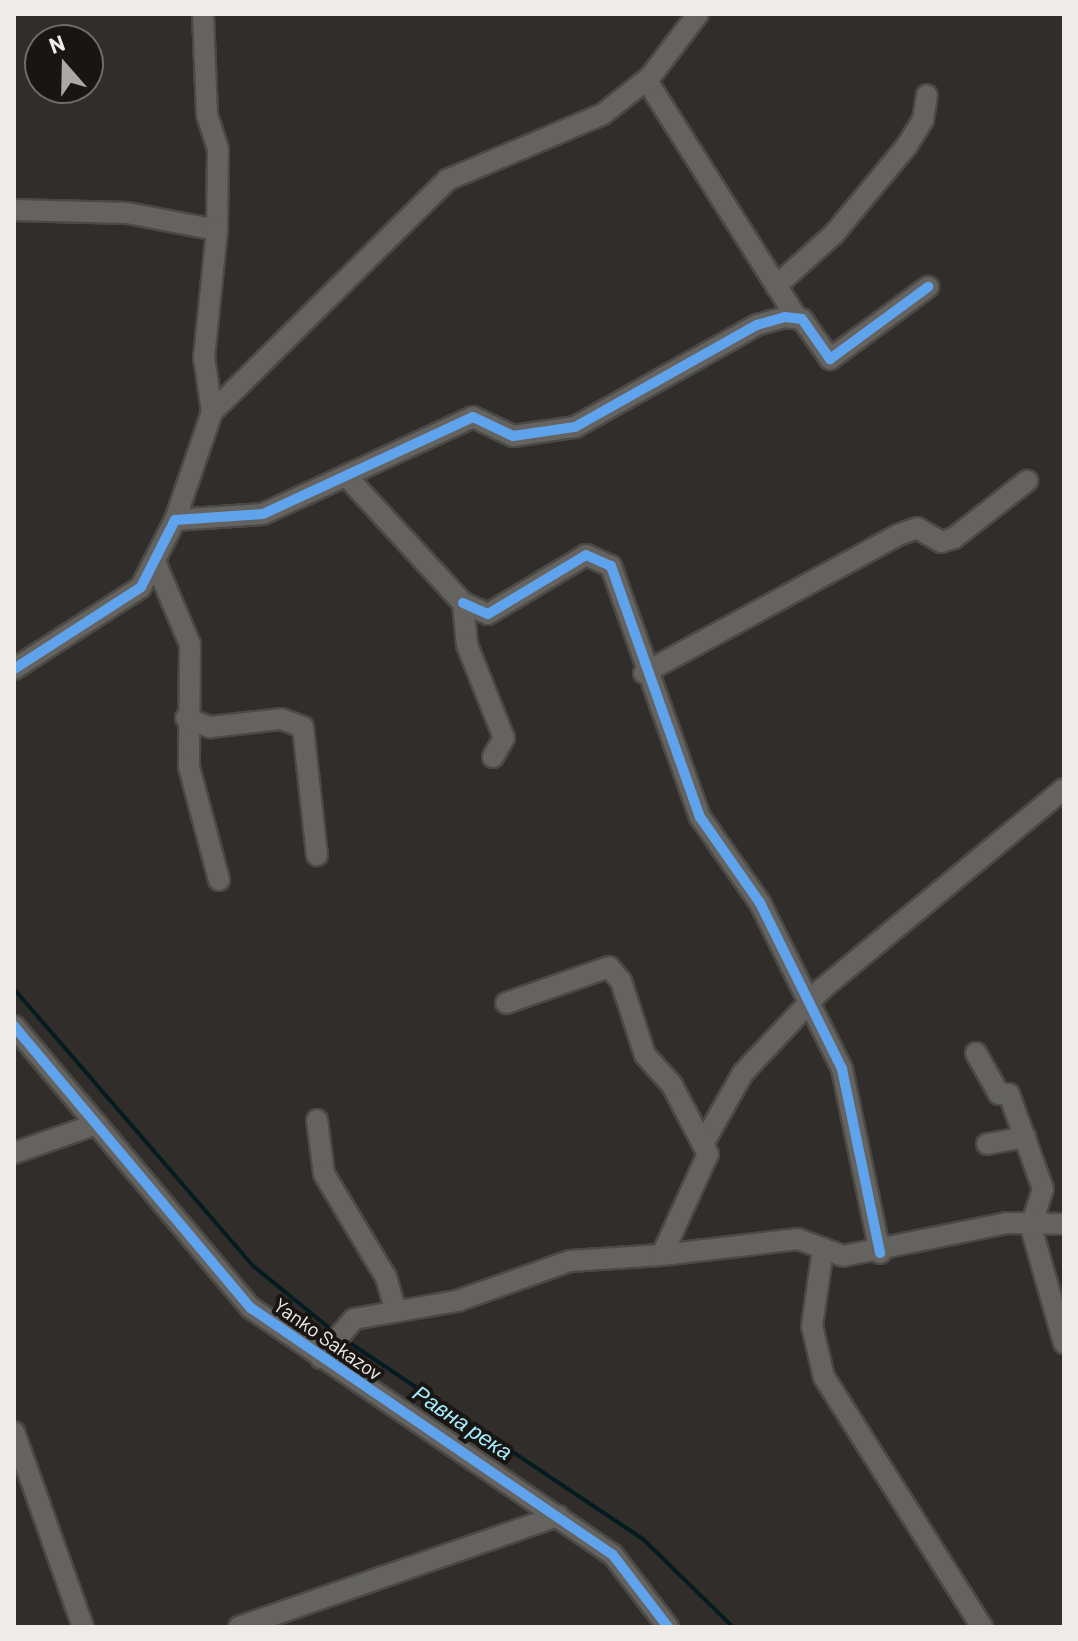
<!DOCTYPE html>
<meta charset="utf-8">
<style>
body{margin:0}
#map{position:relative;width:1078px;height:1641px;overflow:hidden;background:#302d2a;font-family:Barlow,sans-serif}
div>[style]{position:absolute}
.stream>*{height:4px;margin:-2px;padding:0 2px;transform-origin:2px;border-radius:2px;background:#041b20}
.roads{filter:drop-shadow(2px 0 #4b4946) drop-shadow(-2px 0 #4b4946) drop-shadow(0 2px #4b4946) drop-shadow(0 -2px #4b4946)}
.minor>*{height:20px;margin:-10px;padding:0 10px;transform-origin:10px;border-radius:10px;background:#656360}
.cycleway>*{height:10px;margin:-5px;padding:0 5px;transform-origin:5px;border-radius:5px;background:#60a3ed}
span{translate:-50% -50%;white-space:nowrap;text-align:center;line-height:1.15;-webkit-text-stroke:8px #181513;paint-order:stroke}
.street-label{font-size:20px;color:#efebe8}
.water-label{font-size:22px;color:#a4edfe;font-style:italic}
.frame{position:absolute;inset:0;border:16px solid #efebe8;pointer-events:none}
.north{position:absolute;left:24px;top:24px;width:80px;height:80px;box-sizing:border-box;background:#181513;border:2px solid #6e6b68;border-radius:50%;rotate:340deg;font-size:22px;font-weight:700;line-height:32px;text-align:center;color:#efebe8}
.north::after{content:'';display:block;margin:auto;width:28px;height:36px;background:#aca8a6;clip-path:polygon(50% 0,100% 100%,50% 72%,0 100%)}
</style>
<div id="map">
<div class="stream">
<i style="left:14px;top:989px;width:364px;rotate:49.2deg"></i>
<i style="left:252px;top:1265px;width:104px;rotate:39.2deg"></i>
<i style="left:344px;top:1339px;width:360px;rotate:33.8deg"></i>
<i style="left:643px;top:1539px;width:126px;rotate:44.4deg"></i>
</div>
<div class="roads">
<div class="minor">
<i style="left:203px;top:14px;width:101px;rotate:87.7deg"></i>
<i style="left:207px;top:115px;width:36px;rotate:72deg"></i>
<i style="left:218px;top:149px;width:81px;rotate:90.7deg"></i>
<i style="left:647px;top:81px;width:280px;rotate:57.7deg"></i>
<i style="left:14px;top:210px;width:113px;rotate:1.5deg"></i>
<i style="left:127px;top:213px;width:92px;rotate:10.7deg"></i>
<i style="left:217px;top:230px;width:128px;rotate:95.8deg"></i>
<i style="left:204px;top:357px;width:56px;rotate:81.7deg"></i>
<i style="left:776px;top:286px;width:78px;rotate:-41.9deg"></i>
<i style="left:834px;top:234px;width:113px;rotate:-50.4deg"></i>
<i style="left:906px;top:147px;width:32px;rotate:-58deg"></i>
<i style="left:923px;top:120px;width:25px;rotate:-81deg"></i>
<i style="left:348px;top:478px;width:170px;rotate:47.4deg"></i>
<i style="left:463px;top:603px;width:42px;rotate:84.6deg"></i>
<i style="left:467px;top:645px;width:100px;rotate:68.3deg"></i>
<i style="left:504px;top:738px;width:22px;rotate:120deg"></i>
<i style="left:175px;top:520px;width:114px;rotate:-71.1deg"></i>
<i style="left:212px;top:412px;width:330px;rotate:-44.6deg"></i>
<i style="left:447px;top:180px;width:169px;rotate:-22.9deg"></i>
<i style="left:603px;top:114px;width:60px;rotate:-38.2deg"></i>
<i style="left:650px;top:77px;width:79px;rotate:-52.7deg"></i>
<i style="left:156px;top:564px;width:87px;rotate:67deg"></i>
<i style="left:190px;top:644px;width:123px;rotate:90.5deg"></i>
<i style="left:189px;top:767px;width:117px;rotate:75.1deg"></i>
<i style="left:463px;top:603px;width:27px;rotate:24deg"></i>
<i style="left:488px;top:614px;width:114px;rotate:-31deg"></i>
<i style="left:586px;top:555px;width:27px;rotate:24deg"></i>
<i style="left:611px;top:566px;width:266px;rotate:70.5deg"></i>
<i style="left:700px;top:817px;width:105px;rotate:55.1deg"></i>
<i style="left:760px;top:903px;width:185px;rotate:63.7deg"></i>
<i style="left:842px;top:1069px;width:188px;rotate:78.3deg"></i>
<i style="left:14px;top:669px;width:151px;rotate:-32.8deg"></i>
<i style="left:141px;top:587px;width:75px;rotate:-63.1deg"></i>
<i style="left:175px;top:520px;width:88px;rotate:-3.9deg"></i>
<i style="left:263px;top:514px;width:231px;rotate:-24.8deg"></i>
<i style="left:473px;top:417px;width:44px;rotate:25.4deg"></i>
<i style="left:513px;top:436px;width:63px;rotate:-8.3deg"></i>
<i style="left:575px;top:427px;width:209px;rotate:-29.3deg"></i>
<i style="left:757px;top:325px;width:29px;rotate:-16deg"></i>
<i style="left:785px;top:317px;width:17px;rotate:7deg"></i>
<i style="left:802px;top:319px;width:49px;rotate:55deg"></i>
<i style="left:830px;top:359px;width:122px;rotate:-36.3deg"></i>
<i style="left:644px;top:673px;width:289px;rotate:-28.5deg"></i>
<i style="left:898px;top:535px;width:20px;rotate:-20deg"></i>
<i style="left:917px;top:528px;width:28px;rotate:30deg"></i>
<i style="left:941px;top:542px;width:14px;rotate:-17deg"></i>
<i style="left:954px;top:538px;width:93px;rotate:-38deg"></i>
<i style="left:186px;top:718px;width:26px;rotate:21deg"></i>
<i style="left:210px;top:727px;width:71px;rotate:-6.4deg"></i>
<i style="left:281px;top:719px;width:23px;rotate:20deg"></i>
<i style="left:303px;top:727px;width:129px;rotate:83.8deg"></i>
<i style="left:14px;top:1026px;width:368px;rotate:50deg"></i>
<i style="left:251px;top:1308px;width:438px;rotate:34.3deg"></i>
<i style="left:613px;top:1555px;width:91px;rotate:52.6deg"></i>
<i style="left:976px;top:1053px;width:47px;rotate:60.7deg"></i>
<i style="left:999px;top:1094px;width:10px"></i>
<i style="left:1009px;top:1094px;width:101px;rotate:70.3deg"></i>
<i style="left:1043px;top:1189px;width:40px;rotate:108deg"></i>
<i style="left:1031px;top:1227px;width:121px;rotate:74.1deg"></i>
<i style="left:317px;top:1120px;width:54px;rotate:82.6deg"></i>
<i style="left:324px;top:1174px;width:120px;rotate:59deg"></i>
<i style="left:386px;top:1277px;width:36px;rotate:74deg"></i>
<i style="left:703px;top:1144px;width:81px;rotate:-60.6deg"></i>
<i style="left:743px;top:1073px;width:115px;rotate:-46.8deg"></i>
<i style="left:822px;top:989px;width:314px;rotate:-39.6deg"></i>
<i style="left:987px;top:1144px;width:39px;rotate:-10deg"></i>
<i style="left:14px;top:1153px;width:88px;rotate:-19.3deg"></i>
<i style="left:823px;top:1249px;width:78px;rotate:98.1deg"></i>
<i style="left:812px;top:1326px;width:52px;rotate:76.8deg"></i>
<i style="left:824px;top:1377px;width:296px;rotate:57.7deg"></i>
<i style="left:662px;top:1255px;width:137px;rotate:-6.7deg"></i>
<i style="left:798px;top:1239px;width:48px;rotate:20.7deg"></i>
<i style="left:843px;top:1256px;width:166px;rotate:-11.4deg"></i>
<i style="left:1006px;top:1223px;width:58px;rotate:1deg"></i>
<i style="left:321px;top:1358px;width:51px;rotate:-49.8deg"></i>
<i style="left:354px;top:1319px;width:105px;rotate:-9.9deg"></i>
<i style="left:457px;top:1301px;width:120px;rotate:-19.5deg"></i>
<i style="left:570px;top:1261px;width:92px;rotate:-3.7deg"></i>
<i style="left:662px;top:1255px;width:111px;rotate:-65.5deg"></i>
<i style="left:708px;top:1154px;width:78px;rotate:-117.6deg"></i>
<i style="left:672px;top:1085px;width:40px;rotate:-132deg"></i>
<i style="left:645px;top:1055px;width:78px;rotate:-108deg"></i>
<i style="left:621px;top:981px;width:18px;rotate:-131deg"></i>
<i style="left:609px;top:967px;width:109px;rotate:160.7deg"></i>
<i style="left:14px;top:1432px;width:207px;rotate:70.5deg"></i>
<i style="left:239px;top:1627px;width:338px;rotate:-19.2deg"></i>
</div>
</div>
<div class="cycleway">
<i style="left:463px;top:603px;width:27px;rotate:24deg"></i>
<i style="left:488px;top:614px;width:114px;rotate:-31deg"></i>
<i style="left:586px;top:555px;width:27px;rotate:24deg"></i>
<i style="left:611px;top:566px;width:266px;rotate:70.5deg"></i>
<i style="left:700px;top:817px;width:105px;rotate:55.1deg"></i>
<i style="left:760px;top:903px;width:185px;rotate:63.7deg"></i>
<i style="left:842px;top:1069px;width:188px;rotate:78.3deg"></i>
<i style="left:14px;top:669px;width:151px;rotate:-32.8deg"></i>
<i style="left:141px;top:587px;width:75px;rotate:-63.1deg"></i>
<i style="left:175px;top:520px;width:88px;rotate:-3.9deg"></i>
<i style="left:263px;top:514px;width:231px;rotate:-24.8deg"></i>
<i style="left:473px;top:417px;width:44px;rotate:25.4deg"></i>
<i style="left:513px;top:436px;width:63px;rotate:-8.3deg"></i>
<i style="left:575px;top:427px;width:209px;rotate:-29.3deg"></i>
<i style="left:757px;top:325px;width:29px;rotate:-16deg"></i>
<i style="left:785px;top:317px;width:17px;rotate:7deg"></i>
<i style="left:802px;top:319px;width:49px;rotate:55deg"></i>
<i style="left:830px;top:359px;width:122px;rotate:-36.3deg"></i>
<i style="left:14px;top:1026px;width:368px;rotate:50deg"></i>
<i style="left:251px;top:1308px;width:438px;rotate:34.3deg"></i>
<i style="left:613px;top:1555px;width:91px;rotate:52.6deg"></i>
</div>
<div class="street-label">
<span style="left:328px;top:1339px;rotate:35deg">Yanko Sakazov</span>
</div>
<div class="water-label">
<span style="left:463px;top:1422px;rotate:34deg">Равна река</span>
</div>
<div class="frame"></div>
<div class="north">N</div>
</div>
